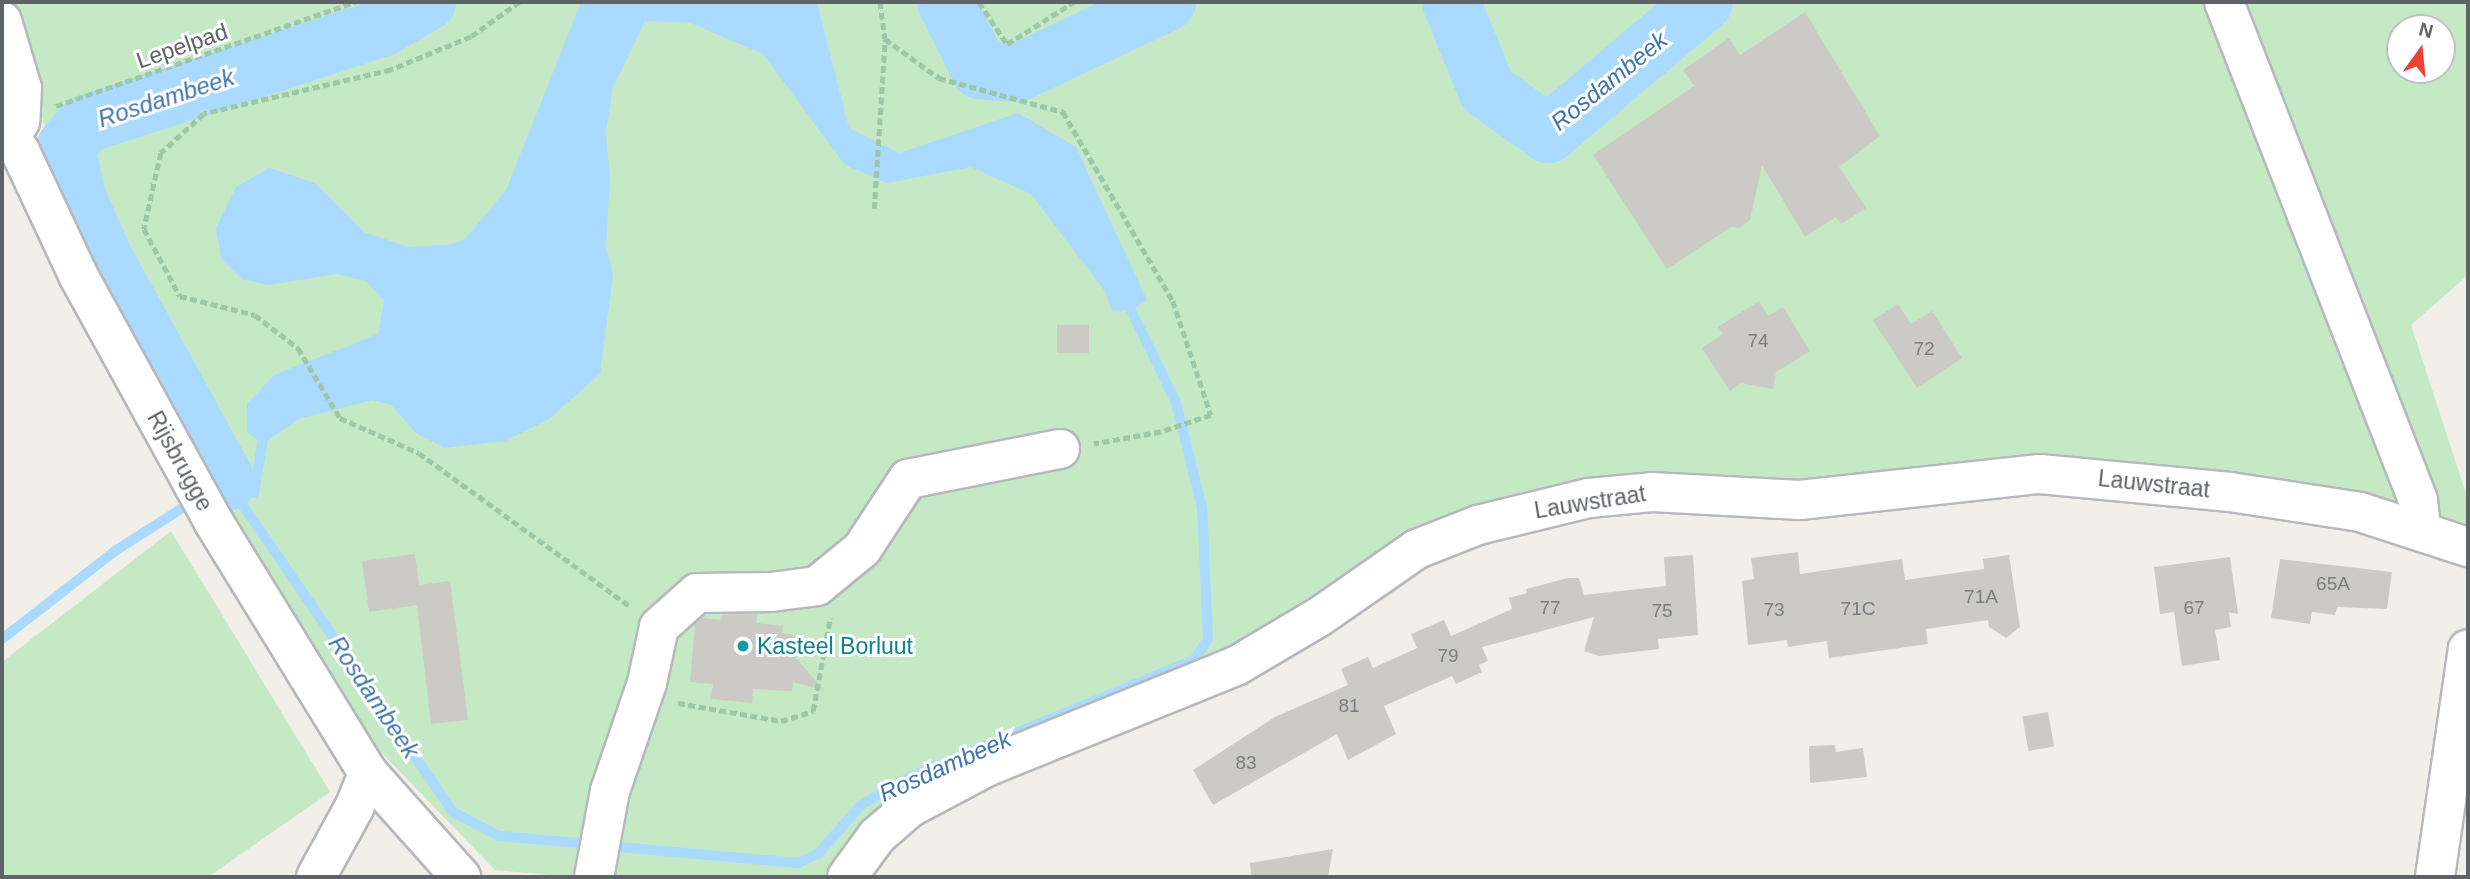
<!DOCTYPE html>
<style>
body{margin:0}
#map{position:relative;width:2470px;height:879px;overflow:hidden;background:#f1efe8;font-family:Helvetica,sans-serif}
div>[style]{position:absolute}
.green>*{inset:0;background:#c5e8c5}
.water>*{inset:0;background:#aadaff}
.stream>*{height:10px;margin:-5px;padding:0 5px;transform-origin:5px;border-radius:5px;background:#aadaff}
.river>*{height:58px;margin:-29px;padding:0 29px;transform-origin:29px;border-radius:29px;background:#aadaff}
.building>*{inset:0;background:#cccac5;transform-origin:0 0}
.path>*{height:4.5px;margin-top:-2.25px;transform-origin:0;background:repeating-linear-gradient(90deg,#9cc7a9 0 7px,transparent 0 10.5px)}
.roads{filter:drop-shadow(2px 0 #b5b8bc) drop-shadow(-2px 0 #b5b8bc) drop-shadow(0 2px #b5b8bc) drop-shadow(0 -2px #b5b8bc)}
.minor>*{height:38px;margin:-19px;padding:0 19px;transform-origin:19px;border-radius:19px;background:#fff}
.dots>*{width:19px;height:19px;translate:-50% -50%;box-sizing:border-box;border:4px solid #fff;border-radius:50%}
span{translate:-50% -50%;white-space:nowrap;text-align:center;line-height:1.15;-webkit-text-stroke:6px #fff;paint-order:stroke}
.number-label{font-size:19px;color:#7a7d7f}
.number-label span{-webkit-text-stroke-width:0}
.street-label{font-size:23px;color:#5f6368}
.culture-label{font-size:23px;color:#0d838f}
.left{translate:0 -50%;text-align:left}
.water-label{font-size:24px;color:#4174aa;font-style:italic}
.frame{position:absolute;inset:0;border:4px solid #5f6368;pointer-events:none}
.north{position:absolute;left:2386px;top:14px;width:70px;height:70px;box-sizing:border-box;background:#fff;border:2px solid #bfc1c3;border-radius:50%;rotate:15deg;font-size:19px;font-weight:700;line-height:28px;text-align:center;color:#5f6368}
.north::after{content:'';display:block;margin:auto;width:24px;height:32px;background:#ea4335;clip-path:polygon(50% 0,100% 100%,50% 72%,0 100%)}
</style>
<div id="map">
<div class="green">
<i style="clip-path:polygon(evenodd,2px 2px,2468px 2px,2468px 275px,2411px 325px,2468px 500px,2468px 530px,2263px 487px,1798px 490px,1605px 477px,1412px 535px,1286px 616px,1071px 726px,832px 877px,572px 877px,495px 870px,375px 746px,234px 544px,101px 288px,2px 2px,2400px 28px,2442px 28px,2442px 70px,2400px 70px,2400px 28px)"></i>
<i style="clip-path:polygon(171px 531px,330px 792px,208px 877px,2px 877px,2px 662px)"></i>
</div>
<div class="water">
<i style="clip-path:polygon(581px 2px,817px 2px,849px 128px,899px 153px,1018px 113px,1076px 147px,1147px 300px,1131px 310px,1113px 312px,1104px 290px,1031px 194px,971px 167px,887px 183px,845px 165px,763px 54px,691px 23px,645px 21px,612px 90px,606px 132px,610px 179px,606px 244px,613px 275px,600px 374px,549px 419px,505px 441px,445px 448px,417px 434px,391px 405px,373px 400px,298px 419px,262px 445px,247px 431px,247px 404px,274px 375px,378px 334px,384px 301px,366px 281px,337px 274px,268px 285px,242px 279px,221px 258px,216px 228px,236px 187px,269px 168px,315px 183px,364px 232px,408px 247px,448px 245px,465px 239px,506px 190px)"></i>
</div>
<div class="stream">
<i style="left:227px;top:482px;width:400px;rotate:55.6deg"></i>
<i style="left:453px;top:812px;width:52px;rotate:27.6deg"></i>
<i style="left:499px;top:836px;width:93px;rotate:4.9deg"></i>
<i style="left:228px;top:482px;width:28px;rotate:23deg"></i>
<i style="left:254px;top:493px;width:49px;rotate:-80.5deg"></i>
<i style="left:2px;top:639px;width:143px;rotate:-37.9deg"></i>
<i style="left:115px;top:551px;width:85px;rotate:-32.6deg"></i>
<i style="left:607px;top:846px;width:192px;rotate:5.1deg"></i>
<i style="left:798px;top:863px;width:22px;rotate:-24deg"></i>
<i style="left:818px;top:854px;width:65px;rotate:-48.7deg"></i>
<i style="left:861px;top:805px;width:59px;rotate:-29.6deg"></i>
<i style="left:912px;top:776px;width:305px;rotate:-22.4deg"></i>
<i style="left:1194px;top:660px;width:25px;rotate:-56deg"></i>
<i style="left:1208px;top:639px;width:131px;rotate:-92.6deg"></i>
<i style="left:1202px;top:508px;width:109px;rotate:-103.8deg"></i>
<i style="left:1176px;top:402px;width:102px;rotate:-116.1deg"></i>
</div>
<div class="river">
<i style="left:946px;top:2px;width:76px;rotate:63.4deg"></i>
<i style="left:980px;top:70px;width:37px;rotate:5deg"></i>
<i style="left:1017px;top:73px;width:166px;rotate:-25.3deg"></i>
<i style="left:1451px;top:2px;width:95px;rotate:67.8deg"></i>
<i style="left:1487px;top:90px;width:75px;rotate:35.8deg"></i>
<i style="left:1548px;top:134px;width:204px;rotate:-40.2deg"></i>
<i style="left:227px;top:482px;width:256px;rotate:-118.8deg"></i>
<i style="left:104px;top:258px;width:64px;rotate:-114.1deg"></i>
<i style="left:78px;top:200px;width:55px;rotate:-102.5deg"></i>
<i style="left:66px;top:146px;width:30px;rotate:-48deg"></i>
<i style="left:86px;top:124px;width:311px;rotate:-18deg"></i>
<i style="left:382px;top:28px;width:52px;rotate:-30deg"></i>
</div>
<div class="building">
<i style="clip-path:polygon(1805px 12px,1880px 136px,1839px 167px,1866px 208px,1841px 224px,1836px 217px,1805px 237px,1762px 165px,1750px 220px,1739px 228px,1731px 227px,1667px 269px,1593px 155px,1694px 86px,1683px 70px,1729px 38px,1740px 55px)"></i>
<i style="clip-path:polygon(1759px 301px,1768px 316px,1783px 307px,1810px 351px,1776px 372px,1773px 389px,1741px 383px,1730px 391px,1702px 348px,1723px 334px,1718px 327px)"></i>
<i style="clip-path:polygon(1898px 304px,1911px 324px,1932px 311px,1962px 358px,1917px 388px,1873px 320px)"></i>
<i style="left:1057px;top:325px;width:32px;height:28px"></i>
<i style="clip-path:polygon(1798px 552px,1800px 574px,1902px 559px,1905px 580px,1984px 569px,1983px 559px,2009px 555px,2020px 627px,2006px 638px,1989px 627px,1988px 620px,1926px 629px,1928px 644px,1829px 658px,1827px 641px,1788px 647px,1787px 640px,1748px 645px,1742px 581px,1754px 579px,1751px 558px)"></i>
<i style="clip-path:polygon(415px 554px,419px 585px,450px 581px,468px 720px,431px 724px,417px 605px,369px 612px,362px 561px)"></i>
<i style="clip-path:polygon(1693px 555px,1698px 635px,1658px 639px,1659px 649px,1599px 656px,1584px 651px,1594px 617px,1482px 647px,1488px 661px,1479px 665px,1482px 672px,1456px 684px,1452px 676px,1384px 706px,1396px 734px,1348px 760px,1337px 734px,1213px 805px,1193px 770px,1275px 717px,1348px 685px,1341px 669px,1368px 657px,1373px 668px,1417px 648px,1411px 634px,1444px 620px,1451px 636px,1512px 609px,1509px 598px,1527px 593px,1526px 589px,1568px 578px,1579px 578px,1584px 595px,1666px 586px,1664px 557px)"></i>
<i style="clip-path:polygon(2230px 557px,2238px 614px,2229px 612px,2231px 627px,2215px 630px,2220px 660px,2182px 666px,2174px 612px,2160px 614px,2154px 567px)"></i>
<i style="clip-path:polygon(2280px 559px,2392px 572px,2387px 609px,2337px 607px,2335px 615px,2312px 612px,2310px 624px,2271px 618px)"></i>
<i style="clip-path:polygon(757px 614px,756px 623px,783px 626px,782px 633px,795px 635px,793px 655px,824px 690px,793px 682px,792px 691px,753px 689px,752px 703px,711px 699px,713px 684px,690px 682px,695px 624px,702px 618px,720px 620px,721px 615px)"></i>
<i style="left:2048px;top:712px;width:35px;height:26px;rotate:80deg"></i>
<i style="clip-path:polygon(1835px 745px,1836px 752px,1863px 748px,1867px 777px,1810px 783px,1809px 746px)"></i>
<i style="clip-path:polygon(1333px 849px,1328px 877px,1251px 877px,1250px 863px)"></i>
</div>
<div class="path">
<i style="left:520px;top:2px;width:60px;rotate:144.5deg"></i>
<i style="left:471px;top:37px;width:87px;rotate:157.6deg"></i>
<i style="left:391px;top:70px;width:192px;rotate:166.8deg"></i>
<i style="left:204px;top:114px;width:58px;rotate:137.8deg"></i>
<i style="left:161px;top:153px;width:78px;rotate:102.6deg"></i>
<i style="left:144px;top:229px;width:76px;rotate:61.8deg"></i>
<i style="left:180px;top:296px;width:77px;rotate:14.2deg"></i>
<i style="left:255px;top:315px;width:54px;rotate:37.5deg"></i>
<i style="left:298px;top:348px;width:82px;rotate:59deg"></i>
<i style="left:340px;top:418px;width:86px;rotate:23.9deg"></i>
<i style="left:419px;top:453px;width:262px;rotate:36deg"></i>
<i style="left:880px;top:2px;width:37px;rotate:82deg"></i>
<i style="left:885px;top:39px;width:67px;rotate:35.8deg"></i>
<i style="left:939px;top:78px;width:129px;rotate:15.3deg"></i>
<i style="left:1063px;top:112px;width:219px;rotate:59.8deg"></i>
<i style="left:1173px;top:301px;width:120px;rotate:71.6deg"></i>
<i style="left:1211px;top:415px;width:53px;rotate:161.2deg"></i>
<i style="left:1161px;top:432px;width:68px;rotate:169.8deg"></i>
<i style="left:979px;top:2px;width:50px;rotate:56.3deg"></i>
<i style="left:1007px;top:44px;width:79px;rotate:-32.1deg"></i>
<i style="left:56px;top:106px;width:317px;rotate:-19.2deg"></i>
<i style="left:874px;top:209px;width:170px;rotate:-86.3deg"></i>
<i style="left:678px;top:703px;width:105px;rotate:9.9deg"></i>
<i style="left:781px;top:721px;width:34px;rotate:-17deg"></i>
<i style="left:813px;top:711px;width:95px;rotate:-79.6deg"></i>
</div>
<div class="roads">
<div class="minor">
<i style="left:2224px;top:2px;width:534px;rotate:68.72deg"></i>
<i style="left:2418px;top:500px;width:31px;rotate:84deg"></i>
<i style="left:2px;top:21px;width:70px;rotate:73.4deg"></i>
<i style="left:22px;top:88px;width:33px;rotate:93deg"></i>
<i style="left:20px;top:121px;width:21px;rotate:118deg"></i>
<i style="left:10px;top:140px;width:15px;rotate:48deg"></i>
<i style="left:20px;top:151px;width:137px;rotate:64.9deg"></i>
<i style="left:78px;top:275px;width:281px;rotate:61.2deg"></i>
<i style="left:213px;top:521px;width:296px;rotate:58.4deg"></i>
<i style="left:368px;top:773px;width:140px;rotate:48.2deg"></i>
<i style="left:316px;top:877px;width:79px;rotate:-61.2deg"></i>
<i style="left:354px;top:808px;width:38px;rotate:-68deg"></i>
<i style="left:594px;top:877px;width:87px;rotate:-79.5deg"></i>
<i style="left:610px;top:791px;width:114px;rotate:-71.1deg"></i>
<i style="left:647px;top:683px;width:57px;rotate:-77.9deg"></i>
<i style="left:659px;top:627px;width:51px;rotate:-41.8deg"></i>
<i style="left:697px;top:593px;width:74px;rotate:-0.8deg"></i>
<i style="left:771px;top:592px;width:46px;rotate:-7.4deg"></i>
<i style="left:817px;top:586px;width:58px;rotate:-39.4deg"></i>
<i style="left:862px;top:549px;width:84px;rotate:-56.7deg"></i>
<i style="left:908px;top:479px;width:155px;rotate:-11.2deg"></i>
<i style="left:847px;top:877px;width:51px;rotate:-53.8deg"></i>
<i style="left:877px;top:836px;width:43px;rotate:-41.2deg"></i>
<i style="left:909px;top:808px;width:87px;rotate:-28deg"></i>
<i style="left:986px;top:767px;width:270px;rotate:-22deg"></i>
<i style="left:1236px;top:666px;width:96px;rotate:-30.6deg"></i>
<i style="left:1319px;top:617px;width:119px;rotate:-34.8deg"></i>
<i style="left:1417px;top:549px;width:66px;rotate:-21.5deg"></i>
<i style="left:1478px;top:525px;width:114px;rotate:-13.7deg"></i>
<i style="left:1589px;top:498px;width:63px;rotate:-5.4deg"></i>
<i style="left:1652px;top:492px;width:148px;rotate:3.1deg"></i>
<i style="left:1800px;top:500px;width:241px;rotate:-6.2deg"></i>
<i style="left:2040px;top:474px;width:191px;rotate:5.4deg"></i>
<i style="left:2230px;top:492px;width:132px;rotate:8.7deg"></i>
<i style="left:2360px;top:512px;width:114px;rotate:18deg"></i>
<i style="left:2435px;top:877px;width:230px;rotate:-81.8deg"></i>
</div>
</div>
<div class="dots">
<i style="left:743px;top:646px;background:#0f9aa8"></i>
</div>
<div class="number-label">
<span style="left:1758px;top:341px">74</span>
<span style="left:1924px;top:349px">72</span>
<span style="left:2333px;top:584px">65A</span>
<span style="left:1981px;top:597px">71A</span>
<span style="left:1550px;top:608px">77</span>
<span style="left:2194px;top:608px">67</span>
<span style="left:1858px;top:609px">71C</span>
<span style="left:1774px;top:610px">73</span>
<span style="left:1662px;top:611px">75</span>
<span style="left:1448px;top:656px">79</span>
<span style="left:1349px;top:706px">81</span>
<span style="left:1246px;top:763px">83</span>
</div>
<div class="street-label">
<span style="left:182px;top:46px;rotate:-19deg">Lepelpad</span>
<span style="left:180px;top:461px;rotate:61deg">Rijsbrugge</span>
<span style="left:2154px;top:484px;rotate:6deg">Lauwstraat</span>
<span style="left:1590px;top:502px;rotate:-9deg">Lauwstraat</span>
</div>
<div class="culture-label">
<span class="left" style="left:757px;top:646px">Kasteel Borluut</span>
</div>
<div class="water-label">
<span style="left:1609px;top:81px;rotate:-39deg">Rosdambeek</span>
<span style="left:166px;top:98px;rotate:-18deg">Rosdambeek</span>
<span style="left:374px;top:697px;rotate:56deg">Rosdambeek</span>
<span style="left:945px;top:766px;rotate:-24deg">Rosdambeek</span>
</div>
<div class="frame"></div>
<div class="north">N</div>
</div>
